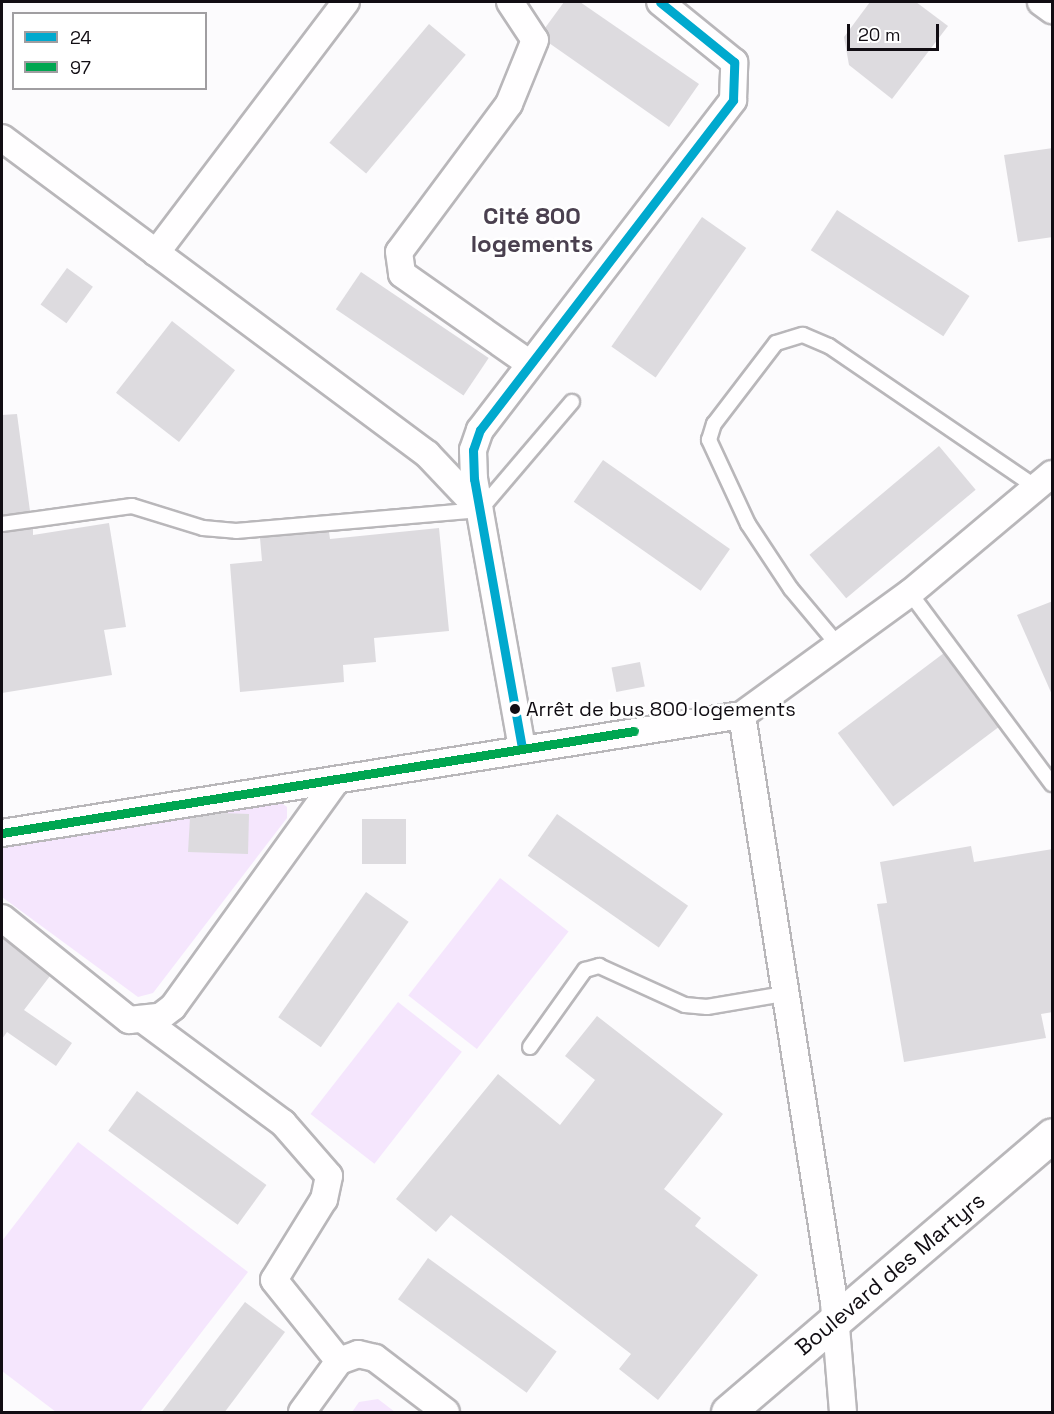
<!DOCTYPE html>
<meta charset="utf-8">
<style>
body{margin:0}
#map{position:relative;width:1054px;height:1414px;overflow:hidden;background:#fcfbfd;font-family:"Space Grotesk",sans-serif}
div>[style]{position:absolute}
.green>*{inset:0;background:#f5e6fd;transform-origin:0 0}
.building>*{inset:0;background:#dddbdf;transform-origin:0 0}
.roads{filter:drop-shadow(2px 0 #b9b7ba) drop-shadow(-2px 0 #b9b7ba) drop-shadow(0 2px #b9b7ba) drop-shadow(0 -2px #b9b7ba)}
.service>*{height:14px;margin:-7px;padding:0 7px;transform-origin:7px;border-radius:7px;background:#fffeff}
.minor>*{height:26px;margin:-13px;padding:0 13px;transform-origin:13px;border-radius:13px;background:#fffeff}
.tertiary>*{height:33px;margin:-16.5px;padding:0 16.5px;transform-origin:16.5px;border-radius:16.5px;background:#fffeff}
.bus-1>*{height:9px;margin:-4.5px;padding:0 4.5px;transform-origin:4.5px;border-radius:4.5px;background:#00a9ce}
.bus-2>*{height:9px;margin:-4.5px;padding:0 4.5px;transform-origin:4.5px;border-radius:4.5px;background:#00a651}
.dots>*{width:16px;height:16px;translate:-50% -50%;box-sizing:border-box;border:3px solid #fff;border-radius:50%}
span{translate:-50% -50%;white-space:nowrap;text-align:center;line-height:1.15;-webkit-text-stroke:5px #fff;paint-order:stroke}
.bus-label{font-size:20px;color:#110d13}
.left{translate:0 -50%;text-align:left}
.street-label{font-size:22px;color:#110d13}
.neighbourhood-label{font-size:24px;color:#4a404f;font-weight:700}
.frame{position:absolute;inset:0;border:3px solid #110d13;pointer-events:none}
.legend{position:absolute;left:12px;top:12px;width:195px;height:78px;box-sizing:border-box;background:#fff;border:2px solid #a09ea1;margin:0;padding:8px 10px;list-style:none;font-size:18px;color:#110d13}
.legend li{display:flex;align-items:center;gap:12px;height:30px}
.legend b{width:30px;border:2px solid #a09ea1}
.scale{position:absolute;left:847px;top:24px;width:92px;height:27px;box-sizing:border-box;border:3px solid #110d13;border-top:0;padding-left:8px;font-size:18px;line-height:21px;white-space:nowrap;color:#110d13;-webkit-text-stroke:4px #fff;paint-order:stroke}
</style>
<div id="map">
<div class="green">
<i style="clip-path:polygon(277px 800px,287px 807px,287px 818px,153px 993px,138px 997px,2px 897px,2px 844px)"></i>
<i style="left:500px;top:878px;width:87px;height:149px;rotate:38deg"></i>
<i style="left:398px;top:1002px;width:81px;height:142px;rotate:38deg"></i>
<i style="clip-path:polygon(78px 1142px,248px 1272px,140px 1412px,56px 1412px,2px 1371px,2px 1241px)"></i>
<i style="clip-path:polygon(378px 1399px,395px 1412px,352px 1412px,359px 1402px)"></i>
</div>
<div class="building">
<i style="clip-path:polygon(564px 2px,580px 2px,699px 84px,669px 127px,549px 43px,545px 28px)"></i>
<i style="clip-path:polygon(870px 2px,916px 2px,948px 26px,892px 99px,849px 65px,844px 37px)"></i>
<i style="left:429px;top:24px;width:48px;height:155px;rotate:40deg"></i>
<i style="clip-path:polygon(1053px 148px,1053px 237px,1018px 242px,1004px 155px)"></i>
<i style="left:837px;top:210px;width:158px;height:48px;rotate:33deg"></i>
<i style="left:702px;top:217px;width:54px;height:158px;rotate:35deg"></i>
<i style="left:67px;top:268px;width:32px;height:45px;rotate:36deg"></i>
<i style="left:361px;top:272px;width:154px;height:45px;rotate:34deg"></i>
<i style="left:172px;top:321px;width:80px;height:91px;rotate:38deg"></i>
<i style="clip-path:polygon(17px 414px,30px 511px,2px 515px,2px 415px)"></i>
<i style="left:939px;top:446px;width:57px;height:169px;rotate:50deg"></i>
<i style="left:603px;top:460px;width:155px;height:51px;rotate:35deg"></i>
<i style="clip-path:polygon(109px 523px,126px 627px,104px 630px,112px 675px,2px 693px,2px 533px,33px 529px,33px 535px)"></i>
<i style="clip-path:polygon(439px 528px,449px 631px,374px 638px,376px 662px,343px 665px,344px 682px,240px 692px,230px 564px,262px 561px,260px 538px,329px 532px,330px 539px)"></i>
<i style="clip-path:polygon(1053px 601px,1053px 697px,1017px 615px)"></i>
<i style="left:944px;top:653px;width:92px;height:133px;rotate:53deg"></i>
<i style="left:640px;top:662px;width:25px;height:29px;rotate:79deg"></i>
<i style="clip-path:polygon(222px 813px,249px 814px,248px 854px,188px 852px,190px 818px)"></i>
<i style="left:557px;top:814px;width:160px;height:51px;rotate:35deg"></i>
<i style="left:362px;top:819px;width:44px;height:45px"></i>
<i style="clip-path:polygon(971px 846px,974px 862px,1053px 849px,1053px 1012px,1041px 1014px,1046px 1038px,904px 1062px,877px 904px,887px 903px,880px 862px)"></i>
<i style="left:366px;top:892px;width:52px;height:153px;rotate:35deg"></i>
<i style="clip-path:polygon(2px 937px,50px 976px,24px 1010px,72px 1043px,56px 1066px,7px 1032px,2px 1039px)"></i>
<i style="clip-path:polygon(597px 1016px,723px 1114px,664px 1189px,701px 1218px,695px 1226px,758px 1275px,658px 1400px,619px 1369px,631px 1354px,451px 1215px,436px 1232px,396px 1199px,498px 1074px,560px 1125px,595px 1080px,565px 1056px)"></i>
<i style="left:137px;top:1091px;width:160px;height:49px;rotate:36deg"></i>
<i style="left:428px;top:1258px;width:159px;height:51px;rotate:36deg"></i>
<i style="clip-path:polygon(245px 1302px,285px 1332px,224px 1413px,161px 1413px)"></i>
</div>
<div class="roads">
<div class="service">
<i style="left:2px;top:524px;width:131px;rotate:-7.9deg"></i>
<i style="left:132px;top:506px;width:74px;rotate:17.2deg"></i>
<i style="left:203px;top:528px;width:33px;rotate:5deg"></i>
<i style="left:236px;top:531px;width:245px;rotate:-4.9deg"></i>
<i style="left:480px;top:510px;width:142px;rotate:-49.6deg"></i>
<i style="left:910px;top:593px;width:238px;rotate:53.4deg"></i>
<i style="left:838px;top:645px;width:73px;rotate:-130deg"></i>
<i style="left:791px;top:589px;width:78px;rotate:-123.5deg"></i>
<i style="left:748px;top:524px;width:93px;rotate:-114.9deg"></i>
<i style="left:709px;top:440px;width:17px;rotate:-73deg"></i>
<i style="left:714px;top:424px;width:102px;rotate:-52.6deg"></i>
<i style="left:776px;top:343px;width:28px;rotate:-17deg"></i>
<i style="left:803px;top:335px;width:28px;rotate:23deg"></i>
<i style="left:829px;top:346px;width:250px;rotate:34.3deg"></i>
<i style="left:530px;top:1047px;width:95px;rotate:-54.5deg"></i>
<i style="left:585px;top:970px;width:15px;rotate:-16deg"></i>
<i style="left:599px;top:966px;width:94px;rotate:24.4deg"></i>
<i style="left:685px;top:1005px;width:22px;rotate:5deg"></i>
<i style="left:707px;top:1007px;width:77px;rotate:-9.7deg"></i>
</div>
<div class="minor">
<i style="left:510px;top:2px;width:45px;rotate:56.7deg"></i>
<i style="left:535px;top:40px;width:69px;rotate:112.1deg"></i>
<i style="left:509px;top:104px;width:184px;rotate:126.6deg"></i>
<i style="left:399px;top:252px;width:22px;rotate:82deg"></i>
<i style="left:402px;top:274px;width:156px;rotate:35.1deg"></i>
<i style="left:1041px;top:2px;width:14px;rotate:36deg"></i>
<i style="left:2px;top:138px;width:530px;rotate:36.63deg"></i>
<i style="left:427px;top:454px;width:76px;rotate:46.6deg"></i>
<i style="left:156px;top:253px;width:315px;rotate:-52.9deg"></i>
<i style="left:522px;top:748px;width:273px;rotate:-100.1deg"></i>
<i style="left:474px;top:479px;width:29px;rotate:-92deg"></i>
<i style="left:473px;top:450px;width:21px;rotate:-71deg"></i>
<i style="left:480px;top:430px;width:416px;rotate:-52.5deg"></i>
<i style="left:733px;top:100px;width:38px;rotate:-88deg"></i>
<i style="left:734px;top:62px;width:95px;rotate:-141deg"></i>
<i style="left:2px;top:833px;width:749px;rotate:-9.06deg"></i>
<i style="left:2px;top:918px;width:163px;rotate:38.8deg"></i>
<i style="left:129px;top:1020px;width:31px;rotate:-6deg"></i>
<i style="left:160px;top:1017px;width:16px;rotate:-38deg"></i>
<i style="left:173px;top:1007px;width:279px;rotate:-54.2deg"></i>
<i style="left:145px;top:1021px;width:172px;rotate:36.5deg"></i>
<i style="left:283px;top:1123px;width:70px;rotate:49deg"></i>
<i style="left:329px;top:1176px;width:24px;rotate:102deg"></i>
<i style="left:324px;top:1199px;width:95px;rotate:121.7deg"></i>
<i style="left:274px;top:1280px;width:104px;rotate:51.3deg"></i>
<i style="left:302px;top:1412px;width:63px;rotate:-54deg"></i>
<i style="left:339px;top:1361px;width:20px;rotate:-20deg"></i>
<i style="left:358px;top:1354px;width:17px;rotate:13deg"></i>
<i style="left:375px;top:1358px;width:89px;rotate:37.3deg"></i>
<i style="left:843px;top:1412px;width:110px;rotate:-94.7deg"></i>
<i style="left:834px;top:1302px;width:594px;rotate:-98.91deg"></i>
<i style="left:742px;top:715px;width:208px;rotate:-36deg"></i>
<i style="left:910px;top:593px;width:185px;rotate:-40deg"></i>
</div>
<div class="tertiary">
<i style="left:728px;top:1412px;width:426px;rotate:-40.5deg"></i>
</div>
</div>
<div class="bus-1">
<i style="left:522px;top:748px;width:273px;rotate:-100.1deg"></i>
<i style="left:474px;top:479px;width:29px;rotate:-92deg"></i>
<i style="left:473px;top:450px;width:21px;rotate:-71deg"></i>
<i style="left:480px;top:430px;width:416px;rotate:-52.5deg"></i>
<i style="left:733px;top:100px;width:38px;rotate:-88deg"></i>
<i style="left:734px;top:62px;width:95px;rotate:-141deg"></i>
</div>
<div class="bus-2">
<i style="left:2px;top:833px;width:640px;rotate:-9.17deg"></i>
</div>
<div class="dots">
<i style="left:515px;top:709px;background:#110d13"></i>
</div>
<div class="bus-label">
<span class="left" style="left:526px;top:709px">Arrêt de bus 800 logements</span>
</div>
<div class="street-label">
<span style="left:890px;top:1274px;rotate:-40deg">Boulevard des Martyrs</span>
</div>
<div class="neighbourhood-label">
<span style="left:532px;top:230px">Cité 800<br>logements</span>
</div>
<div class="frame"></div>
<ul class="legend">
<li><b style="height:8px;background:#00a9ce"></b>24</li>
<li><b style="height:8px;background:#00a651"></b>97</li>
</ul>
<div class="scale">20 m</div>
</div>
